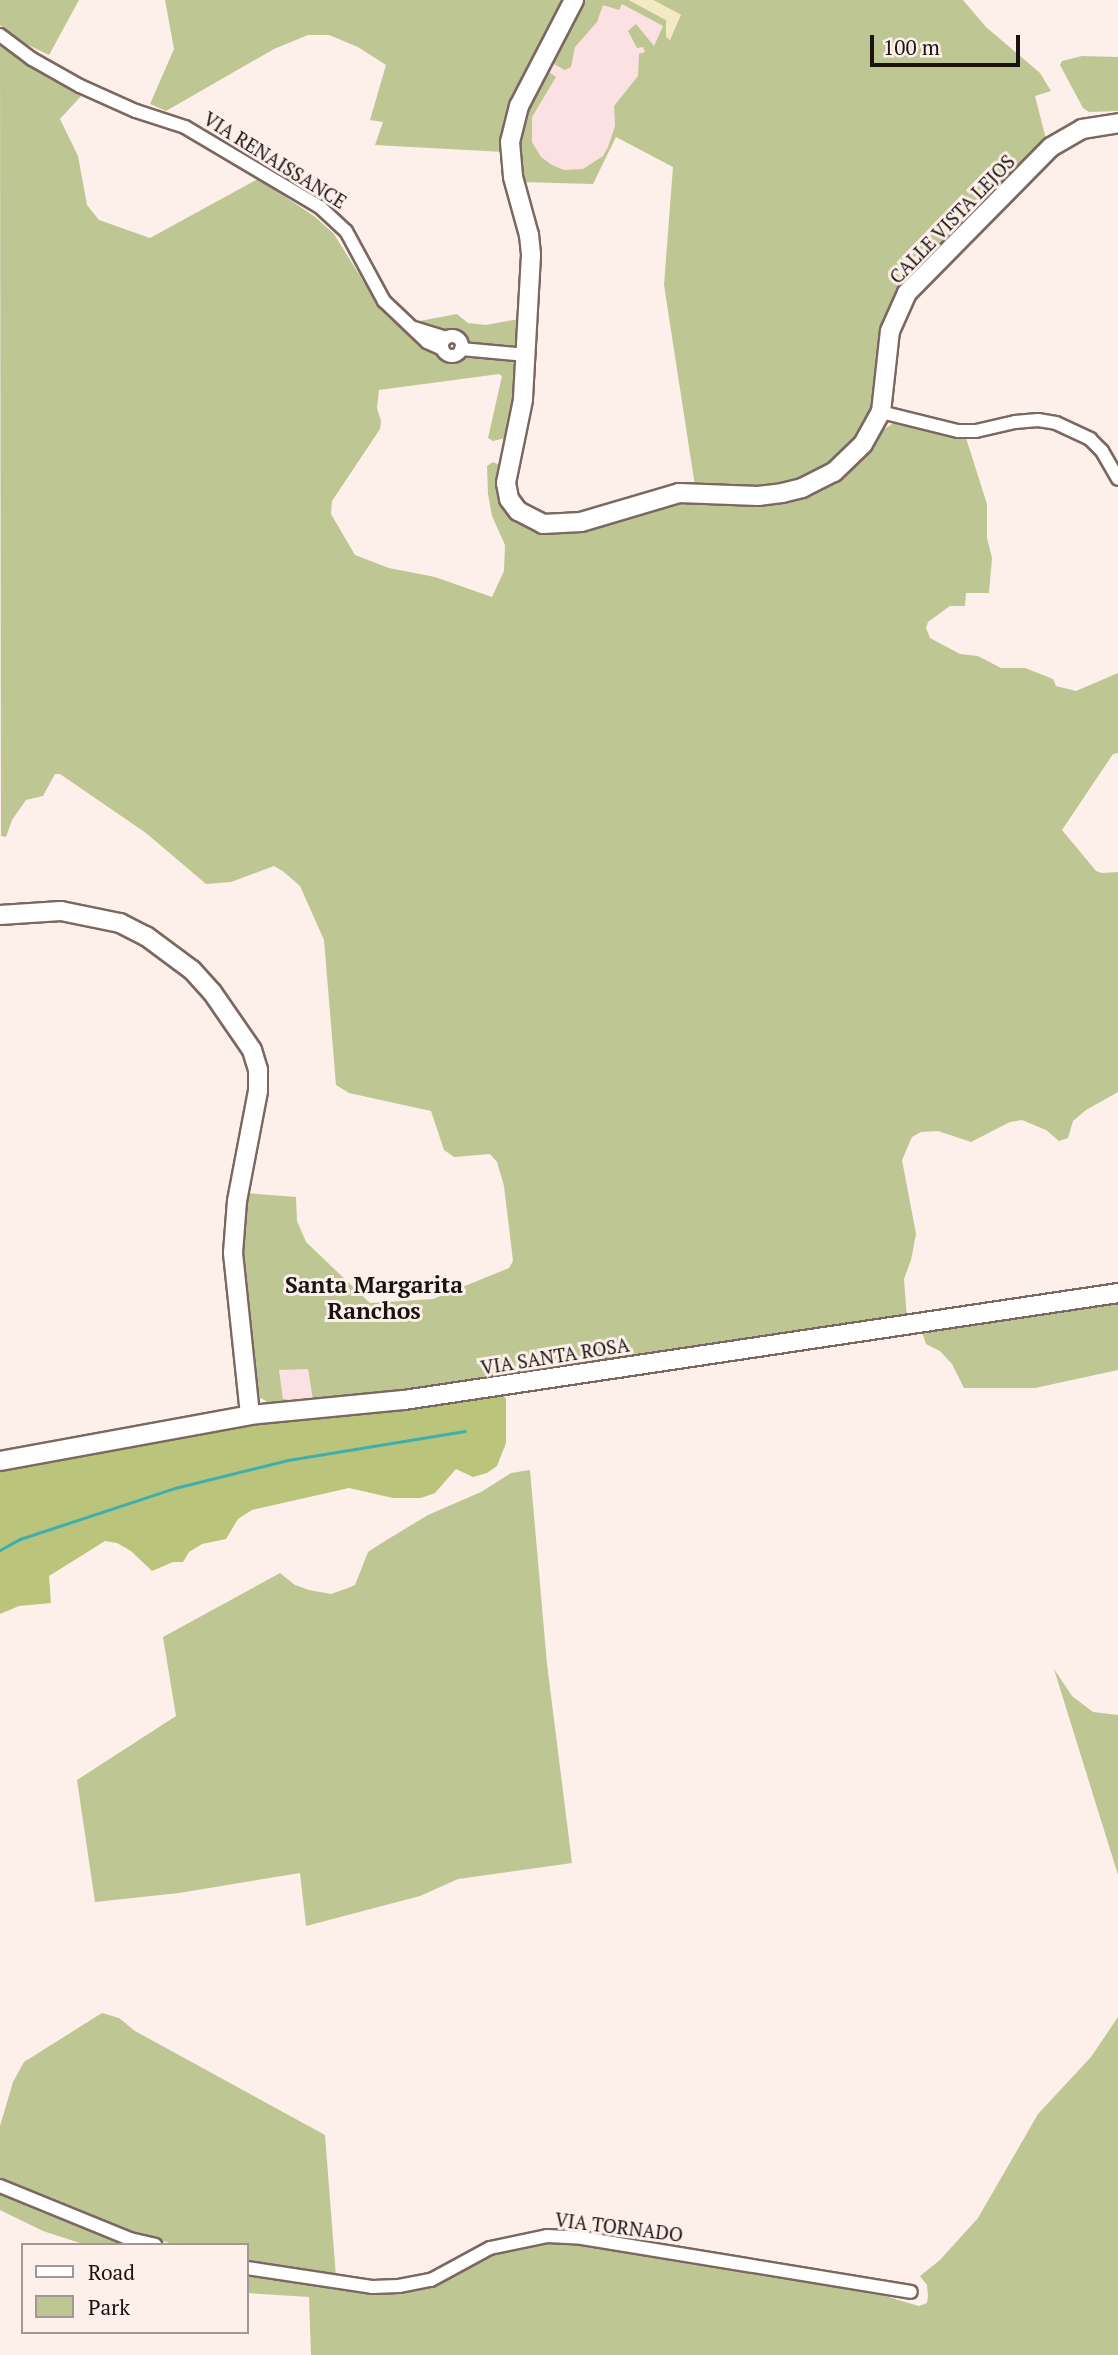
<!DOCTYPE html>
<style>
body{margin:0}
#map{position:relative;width:1118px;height:2355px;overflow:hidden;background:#fdefea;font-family:"PT Serif",serif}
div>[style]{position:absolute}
.industrial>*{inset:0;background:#fce1e3}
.green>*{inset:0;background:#bec694}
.forest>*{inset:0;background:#bac57b}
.sand>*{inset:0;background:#f3e9c3}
.stream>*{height:2.5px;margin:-1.25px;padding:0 1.25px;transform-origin:1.25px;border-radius:1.25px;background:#3faeae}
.roads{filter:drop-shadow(2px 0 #7c6860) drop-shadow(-2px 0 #7c6860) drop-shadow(0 2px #7c6860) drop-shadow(0 -2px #7c6860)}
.street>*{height:12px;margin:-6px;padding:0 6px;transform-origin:6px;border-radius:6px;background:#fff}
.street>.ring{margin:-6px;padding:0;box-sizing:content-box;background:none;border:12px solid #fff;border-radius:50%}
.secondary>*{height:18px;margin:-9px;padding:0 9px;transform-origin:9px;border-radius:9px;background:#fff}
span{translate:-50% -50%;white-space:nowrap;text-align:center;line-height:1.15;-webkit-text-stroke:6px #fdefea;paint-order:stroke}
.street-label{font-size:19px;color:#1b1311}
.quarter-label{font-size:23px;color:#1b1311;font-weight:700}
.legend{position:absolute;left:21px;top:2243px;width:228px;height:91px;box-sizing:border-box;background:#fdefea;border:2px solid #a39793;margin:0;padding:9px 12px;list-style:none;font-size:21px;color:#1b1311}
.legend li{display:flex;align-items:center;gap:14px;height:35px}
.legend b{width:35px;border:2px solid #a39793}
.scale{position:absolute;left:870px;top:35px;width:150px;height:32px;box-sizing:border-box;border:4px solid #1b1311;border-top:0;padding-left:9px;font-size:21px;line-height:24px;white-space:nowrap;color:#1b1311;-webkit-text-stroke:5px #fdefea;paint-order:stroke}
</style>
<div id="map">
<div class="industrial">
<i style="clip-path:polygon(580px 0,629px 0,666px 20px,593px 184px,518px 171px,520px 117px)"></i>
<i style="clip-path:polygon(304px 1367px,308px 1369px,313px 1400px,283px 1399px,279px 1370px)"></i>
</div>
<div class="green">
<i style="clip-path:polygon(0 0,79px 0,49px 55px,24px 43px,0 25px)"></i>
<i style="clip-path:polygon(165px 0,567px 0,504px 152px,375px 145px,383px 122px,370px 120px,386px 65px,358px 47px,329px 35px,308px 35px,274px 49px,166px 111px,150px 104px,174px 49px)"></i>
<i style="clip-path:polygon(580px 0,629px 0,666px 20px,668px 30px,681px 15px,653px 0,963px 0,986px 27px,1040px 73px,1051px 91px,1035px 96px,1046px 139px,902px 289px,875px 410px,856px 441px,826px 469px,792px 485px,769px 488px,695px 486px,664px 285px,673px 167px,616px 137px,593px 184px,521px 182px,517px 157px,520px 118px,546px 70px,556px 77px,532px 117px,532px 142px,541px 157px,552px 165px,564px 170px,583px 169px,603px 156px,608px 147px,615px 126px,614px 106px,638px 76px,639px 54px,645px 52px,643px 47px,637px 48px,628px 31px,636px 24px,654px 46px,663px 26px,622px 4px,619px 10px,603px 5px,597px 22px,575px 47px,571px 67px,565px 70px,550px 62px)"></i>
<i style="clip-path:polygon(0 45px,81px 96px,60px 119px,78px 156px,87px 205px,99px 220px,150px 238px,258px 179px,314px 216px,334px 234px,380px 308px,418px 338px,427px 350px,449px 361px,465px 355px,517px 361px,520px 366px,509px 437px,493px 441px,488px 438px,502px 376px,499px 374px,379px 390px,377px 408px,381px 421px,380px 429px,332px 501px,331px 514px,355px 555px,389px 568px,435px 577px,492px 597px,504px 571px,505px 545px,492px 516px,488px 494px,487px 466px,493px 462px,501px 466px,524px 522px,666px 502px,780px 500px,895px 422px,966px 438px,987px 504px,987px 538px,992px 558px,989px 593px,966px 593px,965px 606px,950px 606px,928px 622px,926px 628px,930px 638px,960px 654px,978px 656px,1001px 668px,1025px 668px,1053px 679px,1056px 686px,1076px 691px,1118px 673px,1118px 753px,1113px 754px,1062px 830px,1096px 871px,1102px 873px,1118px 872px,1118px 1092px,1086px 1110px,1073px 1121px,1068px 1138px,1059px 1141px,1046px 1130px,1022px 1120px,1010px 1122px,971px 1142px,938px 1131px,921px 1132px,912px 1137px,902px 1160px,916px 1234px,911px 1260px,904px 1279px,907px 1319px,348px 1398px,313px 1400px,308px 1369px,279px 1370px,283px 1399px,298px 1401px,271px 1404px,259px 1397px,256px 1389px,241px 1243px,245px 1193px,296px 1197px,297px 1221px,306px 1242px,370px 1303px,433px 1299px,509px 1268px,513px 1261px,504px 1186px,497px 1162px,490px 1154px,454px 1157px,444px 1150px,431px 1111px,349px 1093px,336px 1085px,324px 940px,300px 886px,284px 872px,274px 866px,231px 882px,206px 884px,146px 833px,60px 774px,55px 774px,43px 796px,26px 800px,12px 820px,6px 837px,1px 836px)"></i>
<i style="clip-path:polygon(1082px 56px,1118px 57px,1118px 111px,1089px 112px,1083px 108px,1060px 65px,1062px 61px)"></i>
<i style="clip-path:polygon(457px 314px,468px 323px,486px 325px,524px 318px,518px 346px,467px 345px,457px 333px,446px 333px,414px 322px)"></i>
<i style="clip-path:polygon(1118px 1301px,1118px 1370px,1035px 1388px,964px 1388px,952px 1364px,940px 1351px,926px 1344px,921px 1329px)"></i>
<i style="clip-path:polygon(530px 1470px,547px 1664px,572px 1863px,458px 1879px,420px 1896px,306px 1926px,300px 1873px,179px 1893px,95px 1902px,77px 1780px,176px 1716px,163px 1637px,280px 1573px,295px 1585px,309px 1590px,331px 1594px,348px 1588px,355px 1585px,368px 1552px,385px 1541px,428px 1515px,481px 1492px,511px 1473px)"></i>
<i style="clip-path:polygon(1054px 1669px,1072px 1696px,1093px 1712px,1118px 1715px,1118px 1875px)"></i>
<i style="clip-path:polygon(102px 2013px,119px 2018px,135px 2031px,325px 2135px,336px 2277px,247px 2261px,247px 2245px,177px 2245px,134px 2233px,0 2178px,0 2126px,13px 2082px,24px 2062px)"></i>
<i style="clip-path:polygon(1118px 2017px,1118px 2355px,311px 2355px,309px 2297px,247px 2293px,247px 2274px,353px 2292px,388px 2293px,424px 2287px,452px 2277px,473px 2262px,509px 2249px,548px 2244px,591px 2246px,765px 2275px,885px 2296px,919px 2306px,927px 2303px,928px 2296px,927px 2285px,920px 2276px,940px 2260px,978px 2218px,1038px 2114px,1091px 2057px)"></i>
<i style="clip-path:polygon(0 2192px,132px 2245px,86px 2245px,43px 2231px,0 2210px)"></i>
</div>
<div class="forest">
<i style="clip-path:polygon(496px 1392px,502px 1393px,506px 1399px,506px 1443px,497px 1466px,487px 1473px,473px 1477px,456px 1469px,435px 1493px,421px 1498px,393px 1498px,349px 1488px,252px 1510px,238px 1519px,226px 1539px,202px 1544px,189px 1552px,183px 1562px,173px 1562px,152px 1571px,131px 1551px,117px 1543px,105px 1541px,49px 1576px,51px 1603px,19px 1606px,0 1614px,0 1469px,245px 1424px,359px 1414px)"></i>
</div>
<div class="sand">
<i style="clip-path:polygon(629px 0,653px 0,681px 15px,670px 40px,666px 37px,666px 20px)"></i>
</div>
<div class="stream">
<i style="left:0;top:1550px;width:23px;rotate:-29deg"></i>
<i style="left:20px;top:1539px;width:163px;rotate:-18.2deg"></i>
<i style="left:175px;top:1488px;width:116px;rotate:-13.9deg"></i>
<i style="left:288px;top:1460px;width:179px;rotate:-9.3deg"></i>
</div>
<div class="roads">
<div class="street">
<i style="left:0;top:35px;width:40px;rotate:37deg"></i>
<i style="left:32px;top:59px;width:55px;rotate:29.4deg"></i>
<i style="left:80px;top:86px;width:61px;rotate:24.1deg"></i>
<i style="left:136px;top:111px;width:52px;rotate:18.1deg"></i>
<i style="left:185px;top:127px;width:157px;rotate:30.7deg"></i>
<i style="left:320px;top:207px;width:35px;rotate:43deg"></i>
<i style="left:346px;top:231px;width:80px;rotate:61.5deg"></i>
<i style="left:384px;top:301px;width:59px;rotate:43.6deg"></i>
<i style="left:427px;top:342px;width:17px;rotate:24deg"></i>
<i style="left:414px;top:328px;width:34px;rotate:17deg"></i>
<i class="ring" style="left:442px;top:336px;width:8px;height:8px"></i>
<i style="left:461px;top:349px;width:66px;rotate:5.2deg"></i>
<i style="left:881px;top:412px;width:79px;rotate:13.9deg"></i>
<i style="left:958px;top:431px;width:18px"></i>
<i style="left:976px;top:431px;width:40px;rotate:-13deg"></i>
<i style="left:1015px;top:422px;width:23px;rotate:-5deg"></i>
<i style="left:1038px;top:420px;width:18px;rotate:9deg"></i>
<i style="left:1056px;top:423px;width:38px;rotate:25deg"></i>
<i style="left:1090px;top:439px;width:17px;rotate:45deg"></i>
<i style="left:1102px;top:451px;width:32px;rotate:60deg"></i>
<i style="left:0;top:2186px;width:140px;rotate:22.2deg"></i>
<i style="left:130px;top:2239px;width:26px;rotate:13deg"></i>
<i style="left:247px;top:2268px;width:126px;rotate:8.6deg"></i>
<i style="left:372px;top:2287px;width:27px;rotate:-2deg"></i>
<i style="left:399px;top:2286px;width:33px;rotate:-11deg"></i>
<i style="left:431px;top:2280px;width:67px;rotate:-28.5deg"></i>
<i style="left:490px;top:2248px;width:58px;rotate:-11.9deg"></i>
<i style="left:547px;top:2236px;width:35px;rotate:3deg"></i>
<i style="left:582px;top:2238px;width:333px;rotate:9.3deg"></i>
</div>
<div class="secondary">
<i style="left:574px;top:0;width:119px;rotate:117.4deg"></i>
<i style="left:519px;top:106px;width:37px;rotate:104deg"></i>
<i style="left:510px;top:142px;width:35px;rotate:85deg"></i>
<i style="left:513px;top:177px;width:60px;rotate:74.6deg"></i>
<i style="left:529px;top:235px;width:20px;rotate:84deg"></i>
<i style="left:531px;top:255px;width:145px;rotate:93.2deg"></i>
<i style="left:523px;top:400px;width:85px;rotate:101.6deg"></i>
<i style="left:506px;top:483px;width:16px;rotate:79deg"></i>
<i style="left:509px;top:499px;width:15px;rotate:53deg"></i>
<i style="left:518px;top:511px;width:28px;rotate:27deg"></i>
<i style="left:543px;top:524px;width:38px;rotate:-3deg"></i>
<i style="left:581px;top:522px;width:102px;rotate:-16.5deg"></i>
<i style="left:679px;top:493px;width:79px;rotate:2.2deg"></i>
<i style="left:758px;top:496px;width:24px;rotate:-7deg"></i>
<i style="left:782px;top:493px;width:21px;rotate:-14deg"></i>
<i style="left:802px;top:488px;width:36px;rotate:-27deg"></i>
<i style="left:834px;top:472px;width:40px;rotate:-44deg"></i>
<i style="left:863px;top:444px;width:37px;rotate:-61deg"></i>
<i style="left:881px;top:412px;width:81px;rotate:-83.7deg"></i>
<i style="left:890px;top:331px;width:42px;rotate:-65.9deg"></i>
<i style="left:907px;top:293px;width:205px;rotate:-45.4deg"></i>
<i style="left:1051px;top:147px;width:36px;rotate:-30deg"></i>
<i style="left:1082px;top:129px;width:36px;rotate:-9deg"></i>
<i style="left:0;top:915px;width:61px;rotate:-3.8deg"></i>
<i style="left:61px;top:911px;width:60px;rotate:11.5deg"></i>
<i style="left:120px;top:923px;width:29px;rotate:27deg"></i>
<i style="left:146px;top:936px;width:57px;rotate:36.5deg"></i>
<i style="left:192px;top:970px;width:30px;rotate:48deg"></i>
<i style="left:212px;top:992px;width:70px;rotate:55.4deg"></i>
<i style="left:252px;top:1050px;width:21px;rotate:73deg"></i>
<i style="left:258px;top:1070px;width:21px;rotate:90deg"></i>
<i style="left:258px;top:1091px;width:112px;rotate:100.8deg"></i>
<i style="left:237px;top:1201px;width:52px;rotate:94.4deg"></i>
<i style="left:233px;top:1253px;width:163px;rotate:84deg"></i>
<i style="left:0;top:1461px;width:254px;rotate:-10.4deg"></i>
<i style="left:250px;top:1415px;width:155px;rotate:-5.6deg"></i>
<i style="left:404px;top:1400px;width:722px;rotate:-8.52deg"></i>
</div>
</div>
<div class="street-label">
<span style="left:275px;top:160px;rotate:32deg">VIA RENAISSANCE</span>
<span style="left:952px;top:219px;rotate:-46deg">CALLE VISTA LEJOS</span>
<span style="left:555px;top:1356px;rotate:-9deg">VIA SANTA ROSA</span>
<span style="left:619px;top:2227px;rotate:7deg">VIA TORNADO</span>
</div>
<div class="quarter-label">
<span style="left:374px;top:1298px">Santa Margarita<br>Ranchos</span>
</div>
<ul class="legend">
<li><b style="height:9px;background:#fff"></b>Road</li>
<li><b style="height:19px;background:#bec694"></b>Park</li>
</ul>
<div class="scale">100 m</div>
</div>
